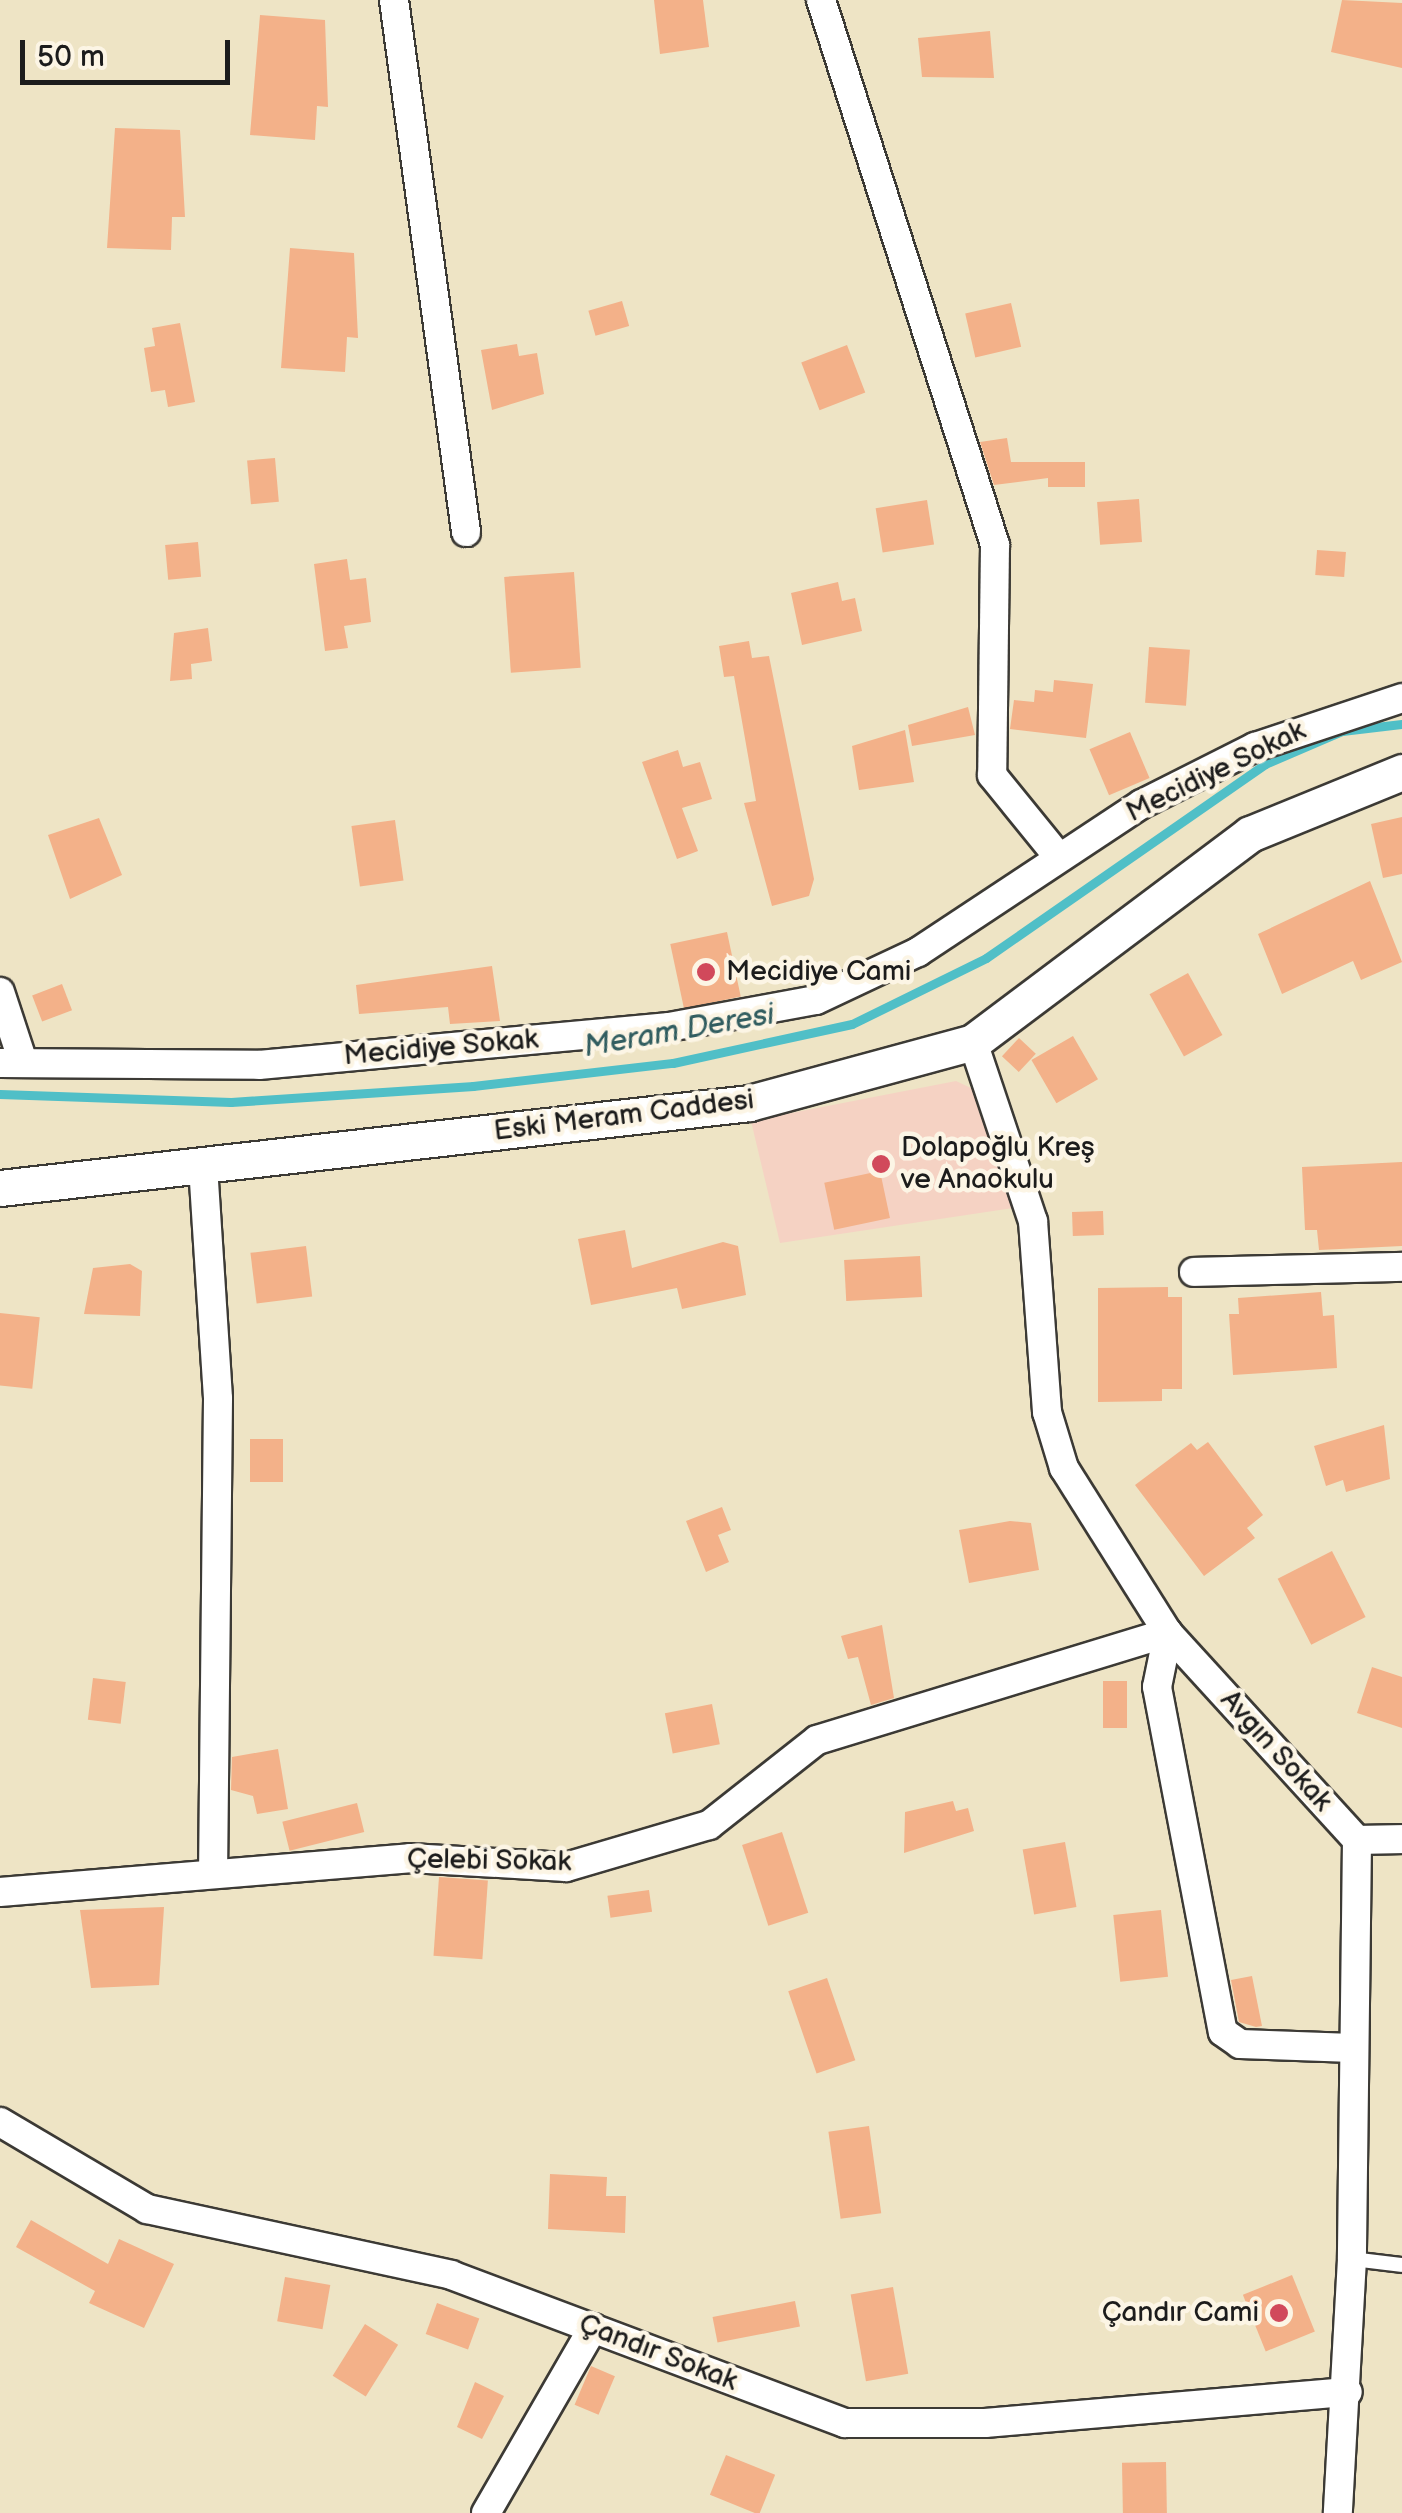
<!DOCTYPE html>
<meta charset="utf-8">
<style>
body{margin:0}
#map{position:relative;width:1402px;height:2513px;overflow:hidden;background:#eee4c5;font-family:"Balsamiq Sans",sans-serif}
div>[style]{position:absolute}
.built>*{inset:0;background:#f5d2c3}
.stream>*{height:9px;margin:-4.5px;padding:0 4.5px;transform-origin:4.5px;border-radius:4.5px;background:#50bfc7}
.building>*{inset:0;background:#f3b189;transform-origin:0 0}
.roads{filter:drop-shadow(2px 0 #3c3a35) drop-shadow(-2px 0 #3c3a35) drop-shadow(0 2px #3c3a35) drop-shadow(0 -2px #3c3a35)}
.service>*{height:14px;margin:-7px;padding:0 7px;transform-origin:7px;border-radius:7px;background:#fff}
.minor>*{height:28px;margin:-14px;padding:0 14px;transform-origin:14px;border-radius:14px;background:#fff}
.tertiary>*{height:35px;margin:-17.5px;padding:0 17.5px;transform-origin:17.5px;border-radius:17.5px;background:#fff}
.dots>*{width:28px;height:28px;translate:-50% -50%;box-sizing:border-box;border:5px solid #fcf5e5;border-radius:50%}
span{translate:-50% -50%;white-space:nowrap;text-align:center;line-height:1.15;-webkit-text-stroke:9px #fcf5e5;paint-order:stroke}
.street-label{font-size:28px;color:#1c1c1c}
.poi-label{font-size:28px;color:#1c1c1c}
.left{translate:0 -50%;text-align:left}
.right{translate:-100% -50%;text-align:right}
.water-label{font-size:30px;color:#315d60;font-style:italic}
.scale{position:absolute;left:20px;top:40px;width:210px;height:45px;box-sizing:border-box;border:5px solid #1c1c1c;border-top:0;padding-left:12px;font-size:30px;line-height:35px;white-space:nowrap;color:#1c1c1c;-webkit-text-stroke:8px #fcf5e5;paint-order:stroke}
</style>
<div id="map">
<div class="built">
<i style="clip-path:polygon(956px 1081px,975px 1090px,985px 1113px,1013px 1208px,780px 1243px,751px 1121px)"></i>
</div>
<div class="stream">
<i style="left:0;top:1094px;width:231px;rotate:2deg"></i>
<i style="left:231px;top:1102px;width:243px;rotate:-3.8deg"></i>
<i style="left:473px;top:1086px;width:201px;rotate:-6.6deg"></i>
<i style="left:673px;top:1063px;width:183px;rotate:-12.3deg"></i>
<i style="left:852px;top:1024px;width:149px;rotate:-26.2deg"></i>
<i style="left:986px;top:958px;width:340px;rotate:-34.8deg"></i>
<i style="left:1265px;top:764px;width:84px;rotate:-23.2deg"></i>
<i style="left:1342px;top:731px;width:60px;rotate:-6.7deg"></i>
</div>
<div class="building">
<i style="clip-path:polygon(654px 0,703px 0,709px 47px,660px 54px)"></i>
<i style="clip-path:polygon(1342px 0,1402px 3px,1402px 68px,1331px 52px)"></i>
<i style="clip-path:polygon(260px 15px,325px 20px,328px 107px,317px 106px,315px 140px,250px 135px)"></i>
<i style="clip-path:polygon(990px 31px,994px 78px,922px 77px,918px 38px)"></i>
<i style="clip-path:polygon(115px 128px,180px 130px,185px 217px,172px 217px,171px 250px,107px 248px)"></i>
<i style="clip-path:polygon(290px 248px,354px 253px,358px 338px,347px 337px,345px 372px,281px 368px)"></i>
<i style="left:622px;top:301px;width:26px;height:35px;rotate:74deg"></i>
<i style="left:1011px;top:303px;width:45px;height:47px;rotate:77deg"></i>
<i style="clip-path:polygon(180px 323px,195px 402px,168px 407px,165px 390px,151px 392px,144px 348px,155px 346px,152px 328px)"></i>
<i style="clip-path:polygon(517px 344px,519px 356px,537px 353px,544px 394px,492px 410px,481px 350px)"></i>
<i style="left:847px;top:345px;width:51px;height:49px;rotate:69deg"></i>
<i style="clip-path:polygon(1007px 438px,1011px 462px,1085px 462px,1085px 487px,1048px 487px,1048px 478px,994px 485px,980px 442px)"></i>
<i style="left:275px;top:458px;width:44px;height:28px;rotate:85deg"></i>
<i style="left:1139px;top:499px;width:43px;height:42px;rotate:86deg"></i>
<i style="left:927px;top:500px;width:45px;height:52px;rotate:81deg"></i>
<i style="left:198px;top:542px;width:35px;height:33px;rotate:85deg"></i>
<i style="left:1317px;top:550px;width:29px;height:25px;rotate:4deg"></i>
<i style="clip-path:polygon(347px 559px,350px 580px,366px 578px,371px 622px,344px 626px,348px 648px,325px 651px,314px 564px)"></i>
<i style="left:574px;top:572px;width:96px;height:70px;rotate:86deg"></i>
<i style="clip-path:polygon(838px 582px,842px 601px,855px 598px,862px 631px,802px 645px,791px 593px)"></i>
<i style="clip-path:polygon(208px 628px,212px 661px,191px 664px,192px 679px,170px 681px,174px 633px)"></i>
<i style="clip-path:polygon(749px 641px,752px 658px,769px 656px,814px 879px,809px 896px,772px 906px,744px 803px,756px 801px,734px 676px,724px 677px,719px 646px)"></i>
<i style="left:1149px;top:647px;width:41px;height:56px;rotate:4deg"></i>
<i style="clip-path:polygon(1054px 680px,1093px 684px,1086px 738px,1010px 729px,1014px 700px,1034px 702px,1035px 690px,1053px 692px)"></i>
<i style="clip-path:polygon(968px 707px,975px 735px,912px 746px,908px 725px)"></i>
<i style="clip-path:polygon(905px 730px,914px 782px,859px 790px,852px 746px)"></i>
<i style="left:1130px;top:732px;width:50px;height:44px;rotate:67deg"></i>
<i style="clip-path:polygon(678px 750px,683px 767px,700px 762px,712px 799px,682px 808px,698px 851px,677px 859px,642px 762px)"></i>
<i style="clip-path:polygon(1402px 817px,1402px 874px,1383px 878px,1371px 824px)"></i>
<i style="clip-path:polygon(99px 818px,122px 875px,70px 899px,48px 835px)"></i>
<i style="left:395px;top:820px;width:61px;height:44px;rotate:82deg"></i>
<i style="clip-path:polygon(1370px 881px,1402px 962px,1361px 980px,1353px 961px,1282px 994px,1258px 934px)"></i>
<i style="left:727px;top:932px;width:66px;height:58px;rotate:78deg"></i>
<i style="clip-path:polygon(492px 966px,500px 1021px,450px 1024px,448px 1007px,359px 1014px,356px 985px)"></i>
<i style="left:1188px;top:973px;width:71px;height:44px;rotate:61deg"></i>
<i style="left:62px;top:984px;width:28px;height:32px;rotate:69deg"></i>
<i style="left:1073px;top:1036px;width:50px;height:48px;rotate:60deg"></i>
<i style="left:1019px;top:1038px;width:23px;height:25px;rotate:43deg"></i>
<i style="clip-path:polygon(1402px 1162px,1402px 1246px,1319px 1250px,1317px 1230px,1305px 1230px,1302px 1167px)"></i>
<i style="left:880px;top:1171px;width:48px;height:57px;rotate:78deg"></i>
<i style="left:1103px;top:1211px;width:24px;height:31px;rotate:88deg"></i>
<i style="clip-path:polygon(625px 1230px,632px 1268px,723px 1242px,738px 1246px,746px 1295px,682px 1309px,677px 1288px,591px 1305px,578px 1239px)"></i>
<i style="left:306px;top:1246px;width:51px;height:56px;rotate:83deg"></i>
<i style="left:920px;top:1256px;width:41px;height:76px;rotate:87deg"></i>
<i style="clip-path:polygon(130px 1264px,142px 1271px,140px 1316px,84px 1314px,93px 1268px)"></i>
<i style="clip-path:polygon(1168px 1287px,1168px 1297px,1182px 1297px,1182px 1389px,1162px 1389px,1162px 1401px,1098px 1402px,1098px 1288px)"></i>
<i style="clip-path:polygon(1321px 1292px,1323px 1316px,1334px 1315px,1337px 1368px,1233px 1375px,1229px 1314px,1239px 1314px,1238px 1298px)"></i>
<i style="left:0;top:1313px;width:40px;height:72px;rotate:6deg"></i>
<i style="clip-path:polygon(1384px 1425px,1390px 1479px,1346px 1492px,1343px 1480px,1326px 1486px,1314px 1446px)"></i>
<i style="left:250px;top:1439px;width:33px;height:43px"></i>
<i style="clip-path:polygon(1208px 1442px,1263px 1515px,1247px 1528px,1255px 1538px,1204px 1576px,1135px 1485px,1191px 1443px,1197px 1450px)"></i>
<i style="clip-path:polygon(722px 1507px,731px 1530px,718px 1535px,729px 1562px,706px 1572px,686px 1521px)"></i>
<i style="clip-path:polygon(1010px 1521px,1031px 1523px,1039px 1570px,969px 1583px,959px 1530px)"></i>
<i style="left:1332px;top:1551px;width:74px;height:61px;rotate:63deg"></i>
<i style="clip-path:polygon(882px 1625px,894px 1698px,871px 1705px,858px 1657px,848px 1659px,841px 1636px)"></i>
<i style="clip-path:polygon(1372px 1667px,1402px 1677px,1402px 1728px,1357px 1713px)"></i>
<i style="left:93px;top:1678px;width:33px;height:42px;rotate:7deg"></i>
<i style="left:1127px;top:1681px;width:47px;height:24px;rotate:90deg"></i>
<i style="left:712px;top:1704px;width:41px;height:48px;rotate:79deg"></i>
<i style="clip-path:polygon(278px 1749px,288px 1809px,257px 1814px,253px 1796px,231px 1790px,232px 1757px)"></i>
<i style="clip-path:polygon(953px 1801px,956px 1811px,968px 1808px,974px 1831px,904px 1853px,905px 1812px)"></i>
<i style="left:357px;top:1803px;width:30px;height:77px;rotate:76deg"></i>
<i style="left:782px;top:1832px;width:85px;height:42px;rotate:72deg"></i>
<i style="left:1065px;top:1842px;width:66px;height:43px;rotate:80deg"></i>
<i style="left:439px;top:1877px;width:49px;height:79px;rotate:4deg"></i>
<i style="left:649px;top:1890px;width:22px;height:42px;rotate:82deg"></i>
<i style="clip-path:polygon(164px 1907px,159px 1985px,91px 1988px,80px 1910px)"></i>
<i style="left:1161px;top:1910px;width:67px;height:48px;rotate:84deg"></i>
<i style="clip-path:polygon(1252px 1976px,1262px 2026px,1256px 2027px,1239px 2022px,1231px 1980px)"></i>
<i style="left:827px;top:1978px;width:87px;height:41px;rotate:71deg"></i>
<i style="left:869px;top:2126px;width:88px;height:41px;rotate:82deg"></i>
<i style="clip-path:polygon(550px 2174px,607px 2177px,606px 2196px,626px 2196px,625px 2233px,548px 2229px)"></i>
<i style="clip-path:polygon(31px 2220px,108px 2264px,119px 2239px,174px 2264px,144px 2328px,89px 2303px,95px 2291px,16px 2247px)"></i>
<i style="left:1292px;top:2275px;width:61px;height:53px;rotate:68deg"></i>
<i style="left:285px;top:2277px;width:46px;height:45px;rotate:10deg"></i>
<i style="left:893px;top:2287px;width:88px;height:43px;rotate:80deg"></i>
<i style="left:795px;top:2301px;width:26px;height:84px;rotate:79deg"></i>
<i style="left:437px;top:2303px;width:45px;height:33px;rotate:20deg"></i>
<i style="left:365px;top:2324px;width:39px;height:61px;rotate:32deg"></i>
<i style="left:591px;top:2366px;width:26px;height:42px;rotate:23deg"></i>
<i style="clip-path:polygon(475px 2382px,504px 2396px,482px 2439px,457px 2427px)"></i>
<i style="left:726px;top:2455px;width:53px;height:43px;rotate:22deg"></i>
<i style="left:1166px;top:2462px;width:51px;height:44px;rotate:89deg"></i>
</div>
<div class="roads">
<div class="service">
<i style="left:1352px;top:2259px;width:50px;rotate:6.8deg"></i>
</div>
<div class="minor">
<i style="left:394px;top:0;width:537px;rotate:82.29deg"></i>
<i style="left:821px;top:0;width:572px;rotate:72.29deg"></i>
<i style="left:995px;top:545px;width:230px;rotate:90.7deg"></i>
<i style="left:992px;top:775px;width:103px;rotate:50.9deg"></i>
<i style="left:0;top:992px;width:74px;rotate:71.8deg"></i>
<i style="left:973px;top:1042px;width:189px;rotate:71.5deg"></i>
<i style="left:1033px;top:1221px;width:192px;rotate:85.8deg"></i>
<i style="left:1047px;top:1412px;width:59px;rotate:73.1deg"></i>
<i style="left:1064px;top:1468px;width:195px;rotate:57.8deg"></i>
<i style="left:1168px;top:1633px;width:280px;rotate:47.6deg"></i>
<i style="left:1357px;top:1840px;width:419px;rotate:90.7deg"></i>
<i style="left:1352px;top:2259px;width:254px;rotate:93.2deg"></i>
<i style="left:0;top:1063px;width:259px;rotate:0.4deg"></i>
<i style="left:259px;top:1065px;width:412px;rotate:-5.3deg"></i>
<i style="left:669px;top:1027px;width:149px;rotate:-10.4deg"></i>
<i style="left:816px;top:1000px;width:113px;rotate:-25.2deg"></i>
<i style="left:918px;top:952px;width:268px;rotate:-33.5deg"></i>
<i style="left:1142px;top:804px;width:127px;rotate:-26.8deg"></i>
<i style="left:1255px;top:747px;width:155px;rotate:-18.4deg"></i>
<i style="left:203px;top:1166px;width:233px;rotate:86.3deg"></i>
<i style="left:218px;top:1399px;width:474px;rotate:90.6deg"></i>
<i style="left:1194px;top:1272px;width:208px;rotate:-1.4deg"></i>
<i style="left:1357px;top:1840px;width:45px;rotate:-1.3deg"></i>
<i style="left:0;top:1892px;width:411px;rotate:-4.7deg"></i>
<i style="left:410px;top:1858px;width:156px;rotate:3.3deg"></i>
<i style="left:566px;top:1867px;width:149px;rotate:-16.4deg"></i>
<i style="left:709px;top:1825px;width:137px;rotate:-38.2deg"></i>
<i style="left:817px;top:1740px;width:367px;rotate:-17deg"></i>
<i style="left:1168px;top:1633px;width:55px;rotate:101.5deg"></i>
<i style="left:1157px;top:1687px;width:351px;rotate:79.2deg"></i>
<i style="left:1223px;top:2032px;width:21px;rotate:35deg"></i>
<i style="left:1240px;top:2044px;width:113px;rotate:2deg"></i>
<i style="left:0;top:2122px;width:171px;rotate:30.6deg"></i>
<i style="left:147px;top:2209px;width:311px;rotate:12.2deg"></i>
<i style="left:451px;top:2275px;width:421px;rotate:20.6deg"></i>
<i style="left:845px;top:2423px;width:140px"></i>
<i style="left:985px;top:2423px;width:364px;rotate:-4.9deg"></i>
<i style="left:486px;top:2513px;width:214px;rotate:-60deg"></i>
</div>
<div class="tertiary">
<i style="left:0;top:1188px;width:754px;rotate:-6.47deg"></i>
<i style="left:749px;top:1103px;width:232px;rotate:-15.2deg"></i>
<i style="left:973px;top:1042px;width:346px;rotate:-36.9deg"></i>
<i style="left:1250px;top:834px;width:164px;rotate:-22.2deg"></i>
</div>
</div>
<div class="dots">
<i style="left:706px;top:972px;background:#d1495b"></i>
<i style="left:881px;top:1164px;background:#d1495b"></i>
<i style="left:1279px;top:2313px;background:#d1495b"></i>
</div>
<div class="street-label">
<span style="left:1216px;top:772px;rotate:-26deg">Mecidiye Sokak</span>
<span style="left:441px;top:1048px;rotate:-5deg">Mecidiye Sokak</span>
<span style="left:624px;top:1116px;rotate:-7deg">Eski Meram Caddesi</span>
<span style="left:1276px;top:1751px;rotate:48deg">Avgın Sokak</span>
<span style="left:489px;top:1861px;rotate:1deg">Çelebi Sokak</span>
<span style="left:658px;top:2353px;rotate:21deg">Çandır Sokak</span>
</div>
<div class="poi-label">
<span class="left" style="left:726px;top:972px">Mecidiye Cami</span>
<span class="left" style="left:901px;top:1164px">Dolapoğlu Kreş<br>ve Anaokulu</span>
<span class="right" style="left:1259px;top:2313px">Çandır Cami</span>
</div>
<div class="water-label">
<span style="left:679px;top:1031px;rotate:-10deg">Meram Deresi</span>
</div>
<div class="scale">50 m</div>
</div>
